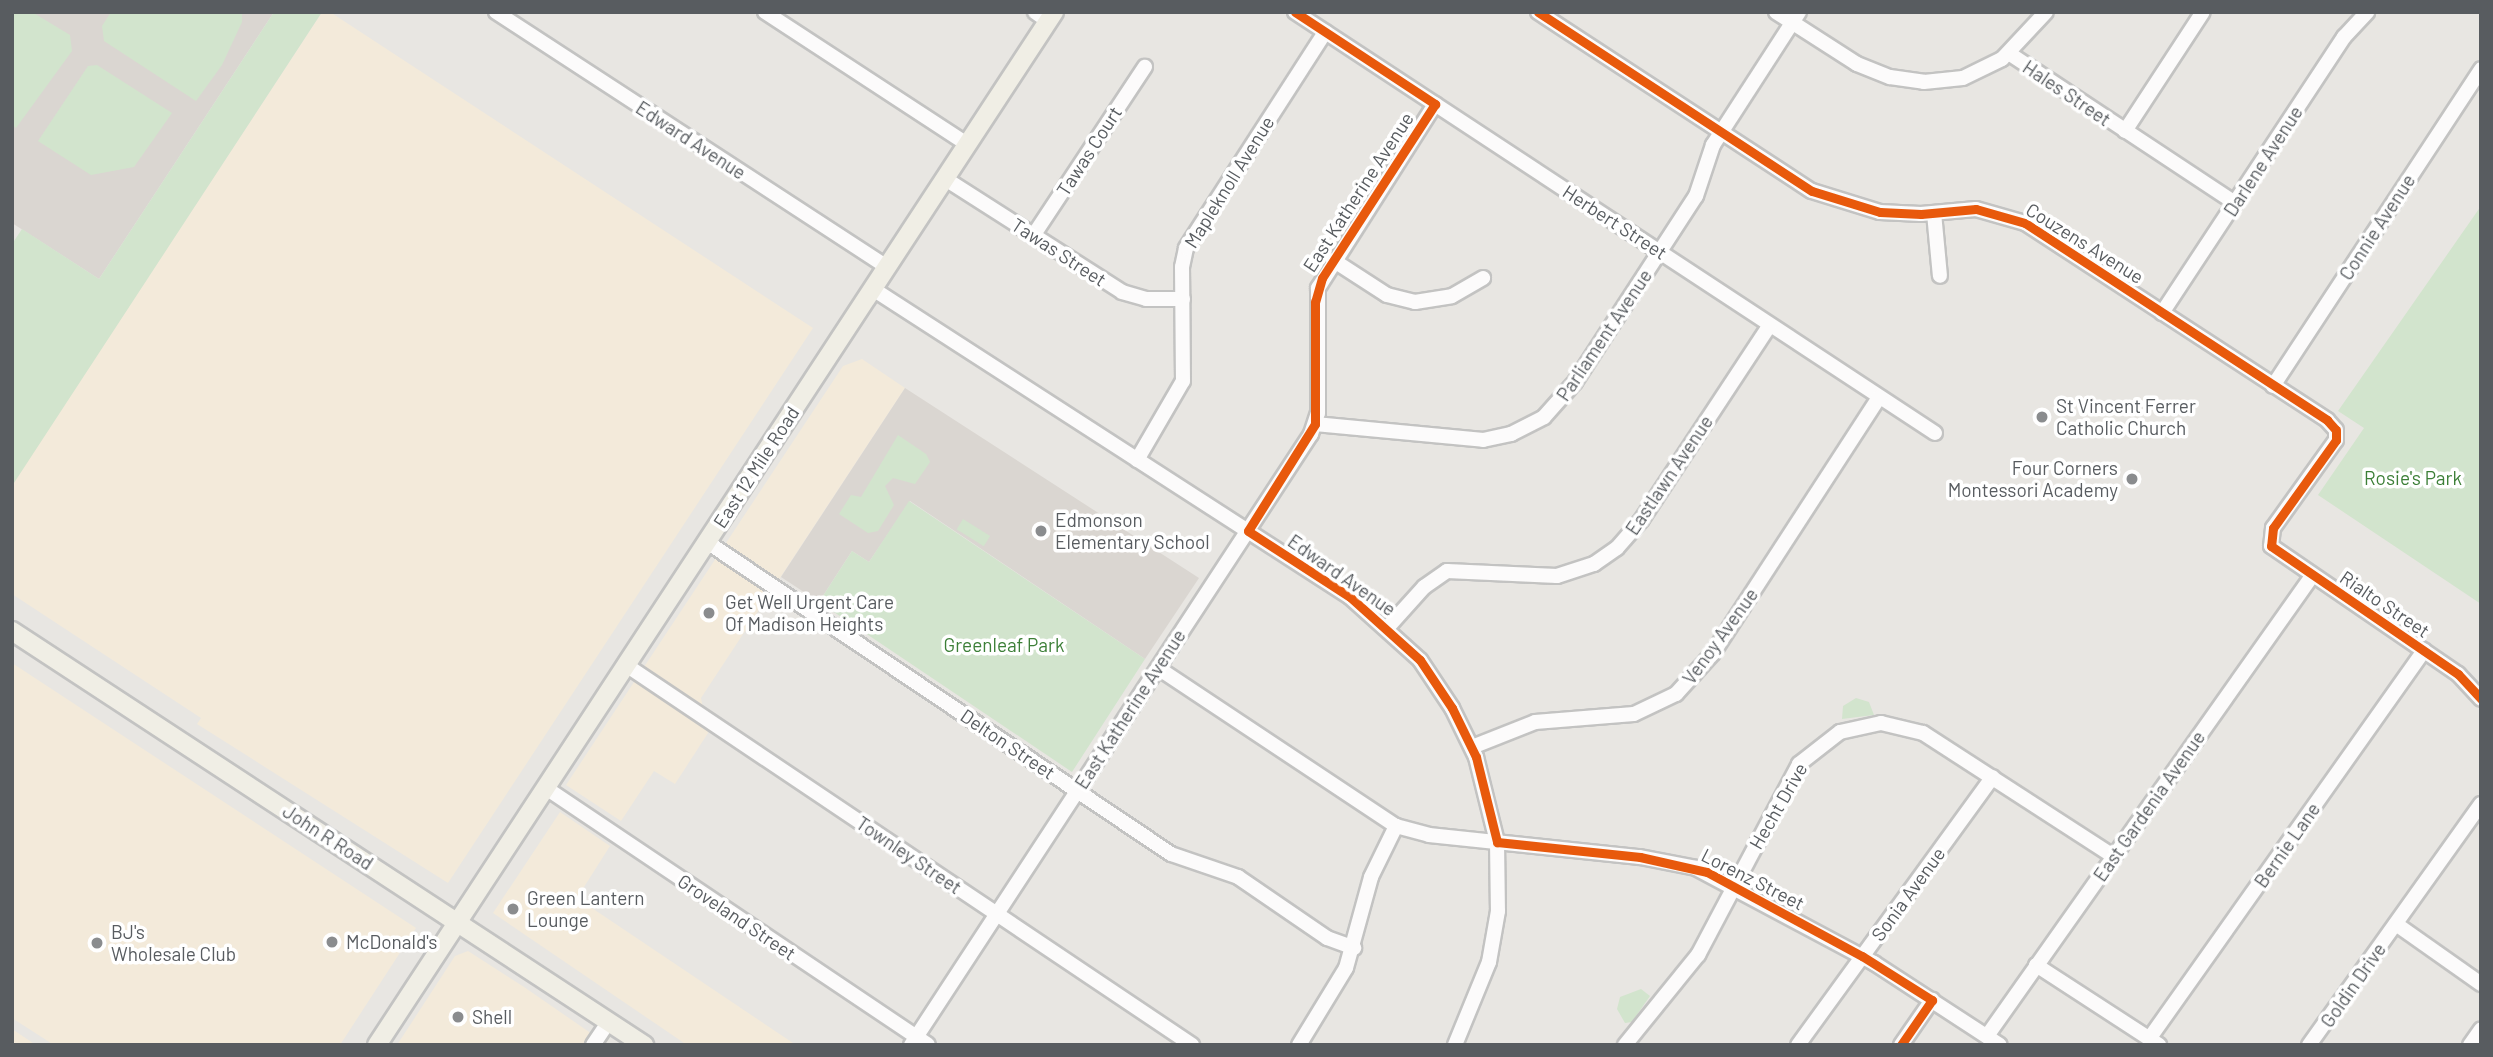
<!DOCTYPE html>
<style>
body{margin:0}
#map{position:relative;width:2493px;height:1057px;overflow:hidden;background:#e8e6e2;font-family:Barlow,sans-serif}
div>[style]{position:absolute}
.commercial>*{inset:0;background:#f3eada}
.education>*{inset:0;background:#dad6d1}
.green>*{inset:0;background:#d2e4cd;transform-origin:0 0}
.roads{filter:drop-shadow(2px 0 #c3c3c2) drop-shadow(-2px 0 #c3c3c2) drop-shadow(0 2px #c3c3c2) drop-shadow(0 -2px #c3c3c2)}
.minor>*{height:14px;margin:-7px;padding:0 7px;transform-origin:7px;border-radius:7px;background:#fcfbfb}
.major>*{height:18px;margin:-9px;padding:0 9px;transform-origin:9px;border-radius:9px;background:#f0eee5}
.cycleway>*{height:9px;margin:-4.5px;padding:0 4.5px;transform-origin:4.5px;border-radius:4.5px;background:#e8590c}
.dots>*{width:19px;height:19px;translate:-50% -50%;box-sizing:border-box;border:4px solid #fff;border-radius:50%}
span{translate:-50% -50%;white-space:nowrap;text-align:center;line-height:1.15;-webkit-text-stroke:7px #fff;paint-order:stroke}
.street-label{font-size:19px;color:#585c60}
.poi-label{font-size:19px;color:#585c60}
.left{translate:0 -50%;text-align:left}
.right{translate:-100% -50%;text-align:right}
.park-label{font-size:19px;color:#3c7f37}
.frame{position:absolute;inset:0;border:14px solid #585c60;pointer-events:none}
</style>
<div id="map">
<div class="commercial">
<i style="clip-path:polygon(322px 12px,330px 12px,813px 328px,448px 883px,197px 724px,201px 718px,12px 594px,12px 485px)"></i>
<i style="clip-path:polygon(862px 359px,905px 388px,701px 698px,708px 733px,675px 784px,654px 771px,621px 821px,566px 785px,843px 366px)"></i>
<i style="clip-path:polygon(12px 663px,416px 928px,340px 1045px,54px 1045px,12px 1018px)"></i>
<i style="clip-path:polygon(560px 812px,610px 846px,577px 898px,796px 1045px,687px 1045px,493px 913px)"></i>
<i style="clip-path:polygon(468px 951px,524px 987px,608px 1045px,397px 1045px,455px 956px)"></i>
<i style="clip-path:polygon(12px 1029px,36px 1045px,12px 1045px)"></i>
</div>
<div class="education">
<i style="clip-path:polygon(12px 12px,274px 12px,99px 279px,12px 223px)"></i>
<i style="clip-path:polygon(905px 388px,1199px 578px,1145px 659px,910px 501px,869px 562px,852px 551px,819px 602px,781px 577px)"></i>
</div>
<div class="green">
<i style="clip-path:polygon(12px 12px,32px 12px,70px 35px,72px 51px,16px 128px,12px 125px)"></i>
<i style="clip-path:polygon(111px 12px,242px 12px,242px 22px,222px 65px,196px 101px,104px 41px,102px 26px)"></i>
<i style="clip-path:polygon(274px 12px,322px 12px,12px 486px,12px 244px,22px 229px,99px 279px)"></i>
<i style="clip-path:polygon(97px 65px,172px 113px,134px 167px,91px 175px,38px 141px,88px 66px)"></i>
<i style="clip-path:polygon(2481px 206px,2481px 604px,2318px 495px,2364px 428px,2338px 411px)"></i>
<i style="clip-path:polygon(898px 435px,926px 454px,930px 462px,915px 484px,893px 478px,885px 486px,894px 505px,878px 531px,868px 533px,839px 514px,851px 495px,861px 497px)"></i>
<i style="clip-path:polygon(909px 501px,1145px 659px,1072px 772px,819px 602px,852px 551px,869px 562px)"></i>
<i style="left:963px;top:519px;width:32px;height:12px;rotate:32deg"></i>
<i style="clip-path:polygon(1856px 698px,1869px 702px,1874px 715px,1842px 719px,1843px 706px)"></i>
<i style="clip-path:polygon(1641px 989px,1650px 996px,1632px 1022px,1625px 1023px,1617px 1009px,1620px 997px)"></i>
</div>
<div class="roads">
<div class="minor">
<i style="left:496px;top:12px;width:467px;rotate:33.1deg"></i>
<i style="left:765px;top:12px;width:241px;rotate:33.2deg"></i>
<i style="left:1035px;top:12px;width:16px;rotate:35deg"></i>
<i style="left:1295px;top:12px;width:766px;rotate:33.34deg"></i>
<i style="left:1538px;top:12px;width:327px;rotate:33.2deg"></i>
<i style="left:1812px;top:191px;width:71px;rotate:17.2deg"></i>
<i style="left:1880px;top:212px;width:41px;rotate:2.8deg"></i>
<i style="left:1921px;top:214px;width:55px;rotate:-5.2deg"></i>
<i style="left:1976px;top:209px;width:51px;rotate:15.9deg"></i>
<i style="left:2025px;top:223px;width:361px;rotate:33.1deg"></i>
<i style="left:2327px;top:420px;width:13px;rotate:48deg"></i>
<i style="left:2336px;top:430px;width:10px;rotate:90deg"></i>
<i style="left:2336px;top:440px;width:108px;rotate:125.6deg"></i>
<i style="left:2273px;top:528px;width:18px;rotate:96deg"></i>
<i style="left:2271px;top:546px;width:227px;rotate:34.4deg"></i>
<i style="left:2458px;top:674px;width:34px;rotate:47deg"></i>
<i style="left:1776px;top:12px;width:96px;rotate:32.7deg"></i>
<i style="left:1857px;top:64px;width:35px;rotate:22deg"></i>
<i style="left:1890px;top:77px;width:34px;rotate:8deg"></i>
<i style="left:1924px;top:82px;width:39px;rotate:-6deg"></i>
<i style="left:1963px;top:78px;width:43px;rotate:-26deg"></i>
<i style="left:2002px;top:59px;width:64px;rotate:-46.9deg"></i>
<i style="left:2010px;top:54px;width:270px;rotate:33.5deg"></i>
<i style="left:2125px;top:131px;width:142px;rotate:-56.8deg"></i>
<i style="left:944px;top:178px;width:211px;rotate:32.6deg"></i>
<i style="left:1122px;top:292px;width:25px;rotate:16deg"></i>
<i style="left:1146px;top:299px;width:37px"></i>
<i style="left:1934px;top:213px;width:63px;rotate:84.6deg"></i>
<i style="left:1033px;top:236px;width:203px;rotate:-56.5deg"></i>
<i style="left:1333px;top:260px;width:64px;rotate:32.9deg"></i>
<i style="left:1387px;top:295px;width:29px;rotate:14deg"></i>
<i style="left:1415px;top:302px;width:37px;rotate:-9deg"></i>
<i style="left:1452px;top:296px;width:36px;rotate:-30deg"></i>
<i style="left:873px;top:289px;width:568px;rotate:32.85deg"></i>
<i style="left:1350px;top:597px;width:94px;rotate:42deg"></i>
<i style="left:1420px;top:660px;width:58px;rotate:56.3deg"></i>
<i style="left:1452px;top:708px;width:55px;rotate:63.9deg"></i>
<i style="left:1476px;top:757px;width:88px;rotate:76.1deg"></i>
<i style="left:1497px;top:842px;width:69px;rotate:89.2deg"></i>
<i style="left:1498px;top:911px;width:52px;rotate:100deg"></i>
<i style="left:1489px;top:962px;width:90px;rotate:112.3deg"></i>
<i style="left:2162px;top:313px;width:331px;rotate:-56.6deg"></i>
<i style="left:2344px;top:37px;width:34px;rotate:-47deg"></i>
<i style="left:2273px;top:386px;width:379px;rotate:-56.7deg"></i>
<i style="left:1315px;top:424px;width:169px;rotate:5.4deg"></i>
<i style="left:1483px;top:440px;width:29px;rotate:-12deg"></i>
<i style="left:1511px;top:434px;width:37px;rotate:-27deg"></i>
<i style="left:1544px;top:417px;width:47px;rotate:-48.5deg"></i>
<i style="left:1575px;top:382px;width:222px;rotate:-57deg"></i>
<i style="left:1696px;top:196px;width:54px;rotate:-71.6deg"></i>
<i style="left:1713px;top:145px;width:158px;rotate:-57.1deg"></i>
<i style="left:1137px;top:460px;width:91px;rotate:-59.8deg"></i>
<i style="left:1183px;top:381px;width:114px;rotate:-90.5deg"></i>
<i style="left:1182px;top:267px;width:19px;rotate:-78deg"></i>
<i style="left:1186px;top:248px;width:257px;rotate:-57.2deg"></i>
<i style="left:707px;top:542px;width:559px;rotate:33.92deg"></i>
<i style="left:1171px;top:854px;width:71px;rotate:18.9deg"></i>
<i style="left:1238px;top:877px;width:108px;rotate:34.4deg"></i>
<i style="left:1327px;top:938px;width:29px;rotate:20deg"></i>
<i style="left:1388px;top:627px;width:54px;rotate:-48deg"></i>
<i style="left:1424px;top:587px;width:28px;rotate:-35deg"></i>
<i style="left:1447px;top:571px;width:110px;rotate:2.6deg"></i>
<i style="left:1557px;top:576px;width:39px;rotate:-18deg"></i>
<i style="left:1594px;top:564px;width:28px;rotate:-35deg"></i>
<i style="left:1617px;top:548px;width:38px;rotate:-49deg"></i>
<i style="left:1642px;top:519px;width:232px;rotate:-56.6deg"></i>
<i style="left:626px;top:665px;width:682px;rotate:33.88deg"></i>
<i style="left:1158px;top:668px;width:286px;rotate:33.6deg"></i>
<i style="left:1396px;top:826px;width:34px;rotate:15deg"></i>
<i style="left:1429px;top:835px;width:212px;rotate:6deg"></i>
<i style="left:1640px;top:857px;width:57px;rotate:11.1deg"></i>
<i style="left:1696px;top:868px;width:202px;rotate:28.1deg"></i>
<i style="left:1874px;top:963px;width:150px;rotate:33.1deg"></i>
<i style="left:1472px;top:747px;width:68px;rotate:-21.6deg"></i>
<i style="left:1535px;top:722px;width:99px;rotate:-4.6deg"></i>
<i style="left:1634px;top:714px;width:47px;rotate:-25.5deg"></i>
<i style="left:1676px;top:694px;width:55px;rotate:-47.9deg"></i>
<i style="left:1713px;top:653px;width:305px;rotate:-57deg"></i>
<i style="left:546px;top:788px;width:460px;rotate:33.9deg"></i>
<i style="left:2396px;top:924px;width:104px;rotate:35.2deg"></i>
<i style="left:2036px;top:965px;width:147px;rotate:33deg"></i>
<i style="left:1987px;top:1036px;width:563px;rotate:-54.76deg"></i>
<i style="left:2149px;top:1039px;width:476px;rotate:-54.7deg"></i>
<i style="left:593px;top:1045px;width:29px;rotate:-56deg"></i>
<i style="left:911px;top:1045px;width:730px;rotate:-56.79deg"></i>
<i style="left:1311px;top:434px;width:22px;rotate:-72deg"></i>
<i style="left:1318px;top:413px;width:125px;rotate:-90deg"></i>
<i style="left:1318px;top:288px;width:218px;rotate:-57.5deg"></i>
<i style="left:1299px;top:1045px;width:90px;rotate:-58.6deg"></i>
<i style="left:1346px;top:968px;width:94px;rotate:-74.6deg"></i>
<i style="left:1371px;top:877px;width:57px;rotate:-63.9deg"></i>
<i style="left:1625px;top:1045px;width:116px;rotate:-51deg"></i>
<i style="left:1698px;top:955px;width:216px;rotate:-62.1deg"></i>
<i style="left:1799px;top:764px;width:52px;rotate:-38deg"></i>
<i style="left:1840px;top:732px;width:42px;rotate:-12.4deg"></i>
<i style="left:1881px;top:723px;width:43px;rotate:13.4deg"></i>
<i style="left:1923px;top:733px;width:226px;rotate:32.9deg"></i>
<i style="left:1798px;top:1045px;width:331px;rotate:-54deg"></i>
<i style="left:1901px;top:1045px;width:55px;rotate:-55.4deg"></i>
<i style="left:2309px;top:1045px;width:296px;rotate:-54.5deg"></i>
<i style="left:2470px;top:1045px;width:19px;rotate:-55deg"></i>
</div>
<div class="major">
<i style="left:12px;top:631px;width:756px;rotate:33.23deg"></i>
<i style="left:377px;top:1045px;width:1235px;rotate:-56.76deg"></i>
</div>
</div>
<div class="cycleway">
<i style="left:1295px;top:12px;width:168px;rotate:33.3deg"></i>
<i style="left:1435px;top:104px;width:207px;rotate:123deg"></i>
<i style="left:1322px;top:278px;width:25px;rotate:106deg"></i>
<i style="left:1315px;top:302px;width:122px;rotate:90deg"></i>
<i style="left:1315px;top:424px;width:126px;rotate:122.1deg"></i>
<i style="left:1248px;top:531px;width:121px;rotate:32.9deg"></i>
<i style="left:1350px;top:597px;width:94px;rotate:42deg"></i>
<i style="left:1420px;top:660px;width:58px;rotate:56.3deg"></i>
<i style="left:1452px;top:708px;width:55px;rotate:63.9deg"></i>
<i style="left:1476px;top:757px;width:88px;rotate:76.1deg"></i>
<i style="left:1497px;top:842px;width:144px;rotate:6deg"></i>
<i style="left:1640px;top:857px;width:69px;rotate:12.6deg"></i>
<i style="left:1707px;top:872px;width:176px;rotate:28.5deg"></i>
<i style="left:1862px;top:956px;width:83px;rotate:32.2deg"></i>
<i style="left:1932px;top:1000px;width:55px;rotate:124.6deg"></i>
<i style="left:1538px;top:12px;width:327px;rotate:33.2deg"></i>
<i style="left:1812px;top:191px;width:71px;rotate:17.2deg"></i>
<i style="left:1880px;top:212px;width:41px;rotate:2.8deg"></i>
<i style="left:1921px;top:214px;width:55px;rotate:-5.2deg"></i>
<i style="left:1976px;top:209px;width:51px;rotate:15.9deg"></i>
<i style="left:2025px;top:223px;width:361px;rotate:33.1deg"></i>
<i style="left:2327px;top:420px;width:13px;rotate:48deg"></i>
<i style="left:2336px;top:430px;width:10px;rotate:90deg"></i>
<i style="left:2336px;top:440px;width:108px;rotate:125.6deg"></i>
<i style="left:2273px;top:528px;width:18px;rotate:96deg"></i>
<i style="left:2271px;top:546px;width:227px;rotate:34.4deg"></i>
<i style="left:2458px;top:674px;width:34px;rotate:47deg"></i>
</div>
<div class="dots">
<i style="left:2042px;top:417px;background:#8a8c8e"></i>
<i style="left:2132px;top:479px;background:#8a8c8e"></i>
<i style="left:1041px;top:531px;background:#8a8c8e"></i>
<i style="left:709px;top:613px;background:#8a8c8e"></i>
<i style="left:513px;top:909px;background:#8a8c8e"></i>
<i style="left:332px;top:942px;background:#8a8c8e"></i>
<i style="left:97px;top:943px;background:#8a8c8e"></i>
<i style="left:458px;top:1017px;background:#8a8c8e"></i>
</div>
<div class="street-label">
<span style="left:2067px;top:93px;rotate:34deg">Hales Street</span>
<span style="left:691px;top:140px;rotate:33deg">Edward Avenue</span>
<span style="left:1089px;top:151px;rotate:-57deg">Tawas Court</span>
<span style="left:2263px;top:161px;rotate:-57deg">Darlene Avenue</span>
<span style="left:1229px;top:182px;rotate:-58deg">Mapleknoll Avenue</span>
<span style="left:1358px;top:192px;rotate:-57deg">East Katherine Avenue</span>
<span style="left:1615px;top:222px;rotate:33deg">Herbert Street</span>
<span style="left:2377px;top:227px;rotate:-57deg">Connie Avenue</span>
<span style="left:2085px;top:243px;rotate:32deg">Couzens Avenue</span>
<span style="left:1059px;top:252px;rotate:33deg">Tawas Street</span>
<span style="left:1604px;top:335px;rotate:-56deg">Parliament Avenue</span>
<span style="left:756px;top:467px;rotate:-57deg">East 12 Mile Road</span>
<span style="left:1669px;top:475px;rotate:-56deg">Eastlawn Avenue</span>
<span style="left:1342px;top:575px;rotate:35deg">Edward Avenue</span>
<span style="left:2385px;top:604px;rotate:34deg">Rialto Street</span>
<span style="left:1720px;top:636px;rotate:-54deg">Venoy Avenue</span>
<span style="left:1130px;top:709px;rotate:-57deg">East Katherine Avenue</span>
<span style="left:1008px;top:744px;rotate:34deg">Delton Street</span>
<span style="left:1778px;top:806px;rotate:-60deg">Hecht Drive</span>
<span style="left:2149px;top:806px;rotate:-55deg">East Gardenia Avenue</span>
<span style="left:328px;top:837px;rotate:33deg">John R Road</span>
<span style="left:2287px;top:845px;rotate:-55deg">Bernie Lane</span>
<span style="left:909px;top:855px;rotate:34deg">Townley Street</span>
<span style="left:1753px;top:879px;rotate:27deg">Lorenz Street</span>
<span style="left:1908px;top:894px;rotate:-54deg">Sonia Avenue</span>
<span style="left:737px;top:917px;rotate:34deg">Groveland Street</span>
<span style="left:2353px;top:985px;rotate:-55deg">Goldin Drive</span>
</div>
<div class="poi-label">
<span class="left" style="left:2056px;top:417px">St Vincent Ferrer<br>Catholic Church</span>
<span class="right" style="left:2118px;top:479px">Four Corners<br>Montessori Academy</span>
<span class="left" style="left:1055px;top:531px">Edmonson<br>Elementary School</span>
<span class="left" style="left:725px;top:613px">Get Well Urgent Care<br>Of Madison Heights</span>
<span class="left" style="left:527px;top:909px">Green Lantern<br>Lounge</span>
<span class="left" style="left:111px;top:943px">BJ's<br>Wholesale Club</span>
<span class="left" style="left:346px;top:942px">McDonald's</span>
<span class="left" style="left:472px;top:1017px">Shell</span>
</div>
<div class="park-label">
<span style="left:2413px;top:478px">Rosie's Park</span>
<span style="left:1004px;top:645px">Greenleaf Park</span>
</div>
<div class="frame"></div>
</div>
